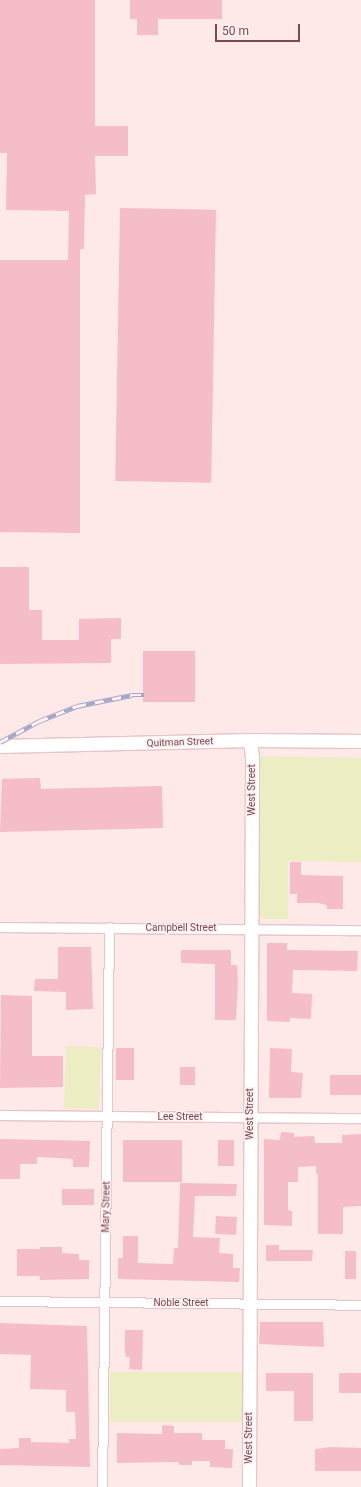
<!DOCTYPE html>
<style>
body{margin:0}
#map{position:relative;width:361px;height:1487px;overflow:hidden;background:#fee8e8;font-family:Roboto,sans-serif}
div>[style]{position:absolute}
.green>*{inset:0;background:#ededc4;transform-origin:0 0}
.building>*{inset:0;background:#f5bdc8;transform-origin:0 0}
.roads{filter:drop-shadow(1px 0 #e7c4c8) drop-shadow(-1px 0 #e7c4c8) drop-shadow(0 1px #e7c4c8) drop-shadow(0 -1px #e7c4c8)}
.street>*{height:9px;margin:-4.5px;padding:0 4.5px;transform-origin:4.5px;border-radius:4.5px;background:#fff}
.secondary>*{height:13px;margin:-6.5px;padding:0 6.5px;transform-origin:6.5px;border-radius:6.5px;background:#fff}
.rail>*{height:4.5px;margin-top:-2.25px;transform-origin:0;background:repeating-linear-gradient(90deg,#ffefef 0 9px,#a4a6c9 0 18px);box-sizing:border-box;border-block:1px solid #a4a6c9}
span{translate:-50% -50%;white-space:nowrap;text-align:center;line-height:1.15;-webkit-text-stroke:3px #ffefef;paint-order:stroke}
.street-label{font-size:10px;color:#7a4955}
.scale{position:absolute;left:215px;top:24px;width:85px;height:18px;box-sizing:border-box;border:2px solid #7a4955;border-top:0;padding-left:5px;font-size:12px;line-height:14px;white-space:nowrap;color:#7a4955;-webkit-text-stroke:3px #ffefef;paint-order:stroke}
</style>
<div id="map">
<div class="green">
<i style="clip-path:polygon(258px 756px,361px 758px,361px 862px,288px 861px,288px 919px,263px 919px,257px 914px)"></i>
<i style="left:66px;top:1046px;width:35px;height:62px;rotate:2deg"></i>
<i style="left:110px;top:1372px;width:134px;height:50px"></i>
</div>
<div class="building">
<i style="clip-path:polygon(0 0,95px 0,95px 126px,128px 126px,128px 156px,95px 156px,96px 194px,85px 195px,84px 249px,80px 249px,80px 533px,0 532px,0 260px,68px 260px,69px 211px,6px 210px,7px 153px,0 153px)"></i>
<i style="clip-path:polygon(130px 0,222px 0,222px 19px,158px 19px,158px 35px,137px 35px,137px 19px,130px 19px)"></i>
<i style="left:120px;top:208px;width:96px;height:273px;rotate:1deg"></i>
<i style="clip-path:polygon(0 567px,29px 567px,29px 610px,42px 610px,42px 640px,79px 640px,79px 619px,121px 618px,121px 639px,111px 639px,111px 663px,0 664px)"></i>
<i style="left:143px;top:651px;width:52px;height:51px"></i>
<i style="clip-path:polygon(40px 778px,41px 789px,162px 786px,163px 828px,0 832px,2px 779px)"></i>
<i style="clip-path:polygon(290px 862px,301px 862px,301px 875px,343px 876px,343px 909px,327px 909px,327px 905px,317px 903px,297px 903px,297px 894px,290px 894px)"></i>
<i style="clip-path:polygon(267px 943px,287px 943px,287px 950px,358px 951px,357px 971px,293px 970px,292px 993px,312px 994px,311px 1019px,290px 1018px,290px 1022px,267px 1021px)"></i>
<i style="clip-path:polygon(58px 947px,91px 947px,93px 1009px,66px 1010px,66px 992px,34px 991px,35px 979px,58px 979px)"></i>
<i style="clip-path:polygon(181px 950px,231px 950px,231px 965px,237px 965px,238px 984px,236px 1020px,215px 1020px,215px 964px,181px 963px)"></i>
<i style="clip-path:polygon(1px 995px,32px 996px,32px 1056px,63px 1056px,63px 1087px,0 1088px)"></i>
<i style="left:116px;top:1048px;width:18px;height:32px"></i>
<i style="clip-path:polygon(270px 1048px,292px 1049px,291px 1072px,303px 1073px,301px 1098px,269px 1098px)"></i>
<i style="left:180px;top:1067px;width:15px;height:18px"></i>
<i style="left:330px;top:1075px;width:31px;height:20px"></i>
<i style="clip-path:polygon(281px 1132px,294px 1133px,294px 1137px,314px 1136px,315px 1143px,342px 1143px,342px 1135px,361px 1134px,361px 1206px,343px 1207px,343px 1234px,318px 1234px,318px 1174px,316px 1174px,316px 1166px,298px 1167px,298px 1182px,288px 1182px,288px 1210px,292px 1211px,292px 1226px,264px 1225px,264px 1139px,280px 1140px)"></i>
<i style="clip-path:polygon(0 1139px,90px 1141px,89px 1167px,73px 1167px,73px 1159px,37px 1157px,37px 1164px,20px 1164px,20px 1179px,0 1179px)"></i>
<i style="left:123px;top:1140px;width:59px;height:42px"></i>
<i style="left:218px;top:1140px;width:16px;height:26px"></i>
<i style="clip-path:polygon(180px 1183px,237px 1184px,236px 1196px,195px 1196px,193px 1237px,220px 1238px,219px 1253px,233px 1254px,233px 1268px,240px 1268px,239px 1282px,118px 1279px,118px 1258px,123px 1258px,123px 1236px,138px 1236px,138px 1263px,173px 1264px,174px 1248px,178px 1248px)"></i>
<i style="left:62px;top:1189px;width:32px;height:16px"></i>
<i style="left:216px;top:1216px;width:21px;height:18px;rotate:3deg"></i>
<i style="clip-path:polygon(266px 1245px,279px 1245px,279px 1250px,313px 1250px,312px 1261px,266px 1261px)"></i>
<i style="clip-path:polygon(40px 1247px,62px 1247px,62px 1253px,79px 1254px,79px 1260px,89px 1260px,89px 1279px,40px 1280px,40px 1276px,17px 1276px,17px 1249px,40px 1249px)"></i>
<i style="left:345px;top:1251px;width:11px;height:28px"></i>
<i style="clip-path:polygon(260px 1322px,323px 1322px,324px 1347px,259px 1344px)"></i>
<i style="clip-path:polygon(0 1323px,87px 1326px,90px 1467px,0 1465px,0 1449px,19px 1448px,19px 1438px,31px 1438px,31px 1442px,69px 1443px,69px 1439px,76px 1439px,75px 1412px,66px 1412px,66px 1390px,30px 1389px,31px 1355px,0 1354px)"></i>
<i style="clip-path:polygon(125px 1330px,143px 1330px,142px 1370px,129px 1369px,130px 1357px,126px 1357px,125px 1350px)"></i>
<i style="clip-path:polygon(266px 1373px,313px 1373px,313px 1421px,294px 1421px,294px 1391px,266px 1391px)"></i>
<i style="left:339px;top:1373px;width:22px;height:20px"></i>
<i style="clip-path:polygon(162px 1425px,174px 1426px,174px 1433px,202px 1433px,202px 1440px,225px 1440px,225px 1449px,233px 1449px,232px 1468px,210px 1467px,210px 1461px,192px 1461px,192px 1465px,179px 1465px,179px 1462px,117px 1463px,117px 1433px,162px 1434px)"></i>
<i style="clip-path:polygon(331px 1447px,361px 1448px,361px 1471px,315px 1471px,315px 1449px)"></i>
</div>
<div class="roads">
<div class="street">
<i style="left:0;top:927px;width:361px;rotate:0.5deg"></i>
<i style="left:0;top:1115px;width:361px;rotate:0.5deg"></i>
<i style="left:0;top:1301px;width:361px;rotate:0.6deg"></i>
<i style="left:102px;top:1487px;width:560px;rotate:-89.28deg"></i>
</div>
<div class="secondary">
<i style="left:0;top:746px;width:250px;rotate:-1.4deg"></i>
<i style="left:250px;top:740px;width:111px;rotate:0.5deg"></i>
<i style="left:249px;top:1487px;width:730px;rotate:-89.76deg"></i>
<i style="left:252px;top:757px;width:17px;rotate:-97deg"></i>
</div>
</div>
<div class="rail">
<i style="left:0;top:742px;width:44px;rotate:-28.3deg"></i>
<i style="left:39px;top:721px;width:41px;rotate:-21.5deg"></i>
<i style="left:77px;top:706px;width:56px;rotate:-11.3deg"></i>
<i style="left:132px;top:695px;width:12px"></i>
</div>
<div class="street-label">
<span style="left:180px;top:742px;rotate:-2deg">Quitman Street</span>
<span style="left:252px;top:790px;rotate:-90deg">West Street</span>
<span style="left:181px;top:928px">Campbell Street</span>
<span style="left:250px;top:1114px;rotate:-90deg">West Street</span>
<span style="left:180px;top:1117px">Lee Street</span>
<span style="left:106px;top:1207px;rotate:-89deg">Mary Street</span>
<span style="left:181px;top:1303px">Noble Street</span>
<span style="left:249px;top:1438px;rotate:-90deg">West Street</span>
</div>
<div class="scale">50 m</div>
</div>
